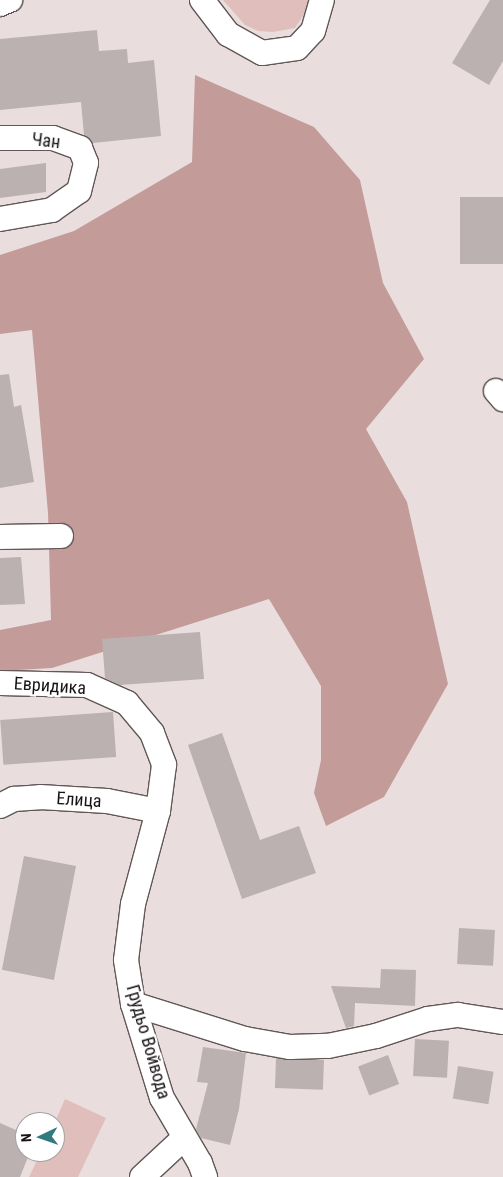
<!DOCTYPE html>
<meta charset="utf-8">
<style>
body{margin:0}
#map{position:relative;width:503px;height:1177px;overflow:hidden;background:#e9dedd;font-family:"Roboto Condensed",sans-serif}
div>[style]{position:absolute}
.green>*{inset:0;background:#dfbebc}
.forest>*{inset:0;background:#c39c99}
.building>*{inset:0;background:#bbb1b0;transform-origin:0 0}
.roads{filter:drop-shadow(1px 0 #605756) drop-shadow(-1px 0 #605756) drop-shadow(0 1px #605756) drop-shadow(0 -1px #605756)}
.minor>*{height:24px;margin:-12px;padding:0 12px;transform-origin:12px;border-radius:12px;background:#fff}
span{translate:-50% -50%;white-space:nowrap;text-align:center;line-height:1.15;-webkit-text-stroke:4.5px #fff;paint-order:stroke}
.street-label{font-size:18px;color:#181414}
.north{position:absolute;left:15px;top:1112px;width:50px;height:50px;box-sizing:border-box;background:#fff;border:1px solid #a3a1a1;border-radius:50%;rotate:267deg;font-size:14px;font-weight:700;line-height:20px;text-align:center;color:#181414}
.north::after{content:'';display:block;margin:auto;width:18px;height:22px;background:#317a80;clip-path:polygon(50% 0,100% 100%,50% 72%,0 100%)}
</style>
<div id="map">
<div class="green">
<i style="clip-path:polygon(223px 0,309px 0,307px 10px,295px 28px,273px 32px,258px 31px,245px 25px)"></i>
<i style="clip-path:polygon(65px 1099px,106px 1118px,78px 1177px,29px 1177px,41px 1152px,55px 1152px,55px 1122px)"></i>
</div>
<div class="forest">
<i style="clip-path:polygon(195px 75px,314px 127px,360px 180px,383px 283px,424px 359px,366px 429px,407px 502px,448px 684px,384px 797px,326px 826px,314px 793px,321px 760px,321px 686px,269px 599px,52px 668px,0 671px,0 630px,51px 620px,48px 513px,32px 330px,0 334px,0 255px,74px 231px,192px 162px)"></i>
</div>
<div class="building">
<i style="clip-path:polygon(490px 0,503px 0,503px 61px,489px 85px,452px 63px)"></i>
<i style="clip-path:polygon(97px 30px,99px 51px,127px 49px,128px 63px,154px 60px,161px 136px,93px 143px,84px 135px,81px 102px,0 110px,0 39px)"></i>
<i style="clip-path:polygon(46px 163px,46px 192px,0 198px,0 169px)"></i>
<i style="left:503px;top:197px;width:67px;height:43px;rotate:90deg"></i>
<i style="clip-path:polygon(9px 374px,14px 407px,21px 405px,34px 482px,0 488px,0 375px)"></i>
<i style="clip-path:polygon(21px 557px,25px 604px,0 605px,0 558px)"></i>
<i style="clip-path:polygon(200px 632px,204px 679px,120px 685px,105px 678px,102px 639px)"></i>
<i style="left:113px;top:712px;width:45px;height:113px;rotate:86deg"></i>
<i style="clip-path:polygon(222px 733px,260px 840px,299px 826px,316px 873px,242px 899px,188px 745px)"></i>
<i style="left:24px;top:856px;width:53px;height:116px;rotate:11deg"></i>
<i style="left:459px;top:928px;width:36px;height:36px;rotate:3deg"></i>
<i style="clip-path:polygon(381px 969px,416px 970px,415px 1006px,355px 1003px,354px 1026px,346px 1028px,331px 986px,380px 988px)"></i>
<i style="left:415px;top:1039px;width:34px;height:37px;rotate:3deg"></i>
<i style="clip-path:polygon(203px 1047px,246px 1053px,239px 1109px,230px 1145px,201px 1138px,196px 1129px,208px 1083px,197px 1082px)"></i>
<i style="left:388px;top:1055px;width:31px;height:32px;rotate:69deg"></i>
<i style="left:276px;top:1058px;width:48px;height:30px;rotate:2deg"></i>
<i style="left:458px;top:1066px;width:36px;height:33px;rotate:9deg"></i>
<i style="clip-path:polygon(0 1123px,25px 1134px,25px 1152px,30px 1152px,20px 1177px,0 1177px)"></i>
</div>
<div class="roads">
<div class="minor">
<i style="left:202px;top:0;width:43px;rotate:52.6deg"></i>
<i style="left:228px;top:34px;width:39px;rotate:29deg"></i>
<i style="left:262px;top:53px;width:35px;rotate:-8deg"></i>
<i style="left:297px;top:48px;width:23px;rotate:-47deg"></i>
<i style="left:313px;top:31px;width:32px;rotate:-74deg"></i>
<i style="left:0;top:4px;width:11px;rotate:-22deg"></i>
<i style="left:0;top:138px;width:53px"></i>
<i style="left:53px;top:138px;width:29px;rotate:20deg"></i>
<i style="left:80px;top:148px;width:16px;rotate:68deg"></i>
<i style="left:86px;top:163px;width:29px;rotate:104deg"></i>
<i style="left:79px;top:191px;width:33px;rotate:145deg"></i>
<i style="left:52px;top:210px;width:53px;rotate:170.2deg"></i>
<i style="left:496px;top:391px;width:11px;rotate:49deg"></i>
<i style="left:0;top:537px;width:61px;rotate:-0.9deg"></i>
<i style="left:0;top:683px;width:87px;rotate:1.3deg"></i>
<i style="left:87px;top:685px;width:44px;rotate:24.2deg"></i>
<i style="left:127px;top:703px;width:39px;rotate:50deg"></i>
<i style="left:152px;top:733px;width:34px;rotate:69deg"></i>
<i style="left:164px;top:765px;width:46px;rotate:97.4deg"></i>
<i style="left:158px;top:811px;width:96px;rotate:105deg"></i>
<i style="left:133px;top:904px;width:56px;rotate:97.1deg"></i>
<i style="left:126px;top:960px;width:45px;rotate:81deg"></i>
<i style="left:133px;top:1004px;width:98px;rotate:72.9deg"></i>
<i style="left:162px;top:1098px;width:75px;rotate:59.7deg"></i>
<i style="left:200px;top:1163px;width:15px;rotate:70deg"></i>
<i style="left:0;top:806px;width:16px;rotate:-27deg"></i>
<i style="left:14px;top:799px;width:26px;rotate:-4deg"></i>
<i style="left:40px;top:797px;width:67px;rotate:3.4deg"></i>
<i style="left:107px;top:801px;width:52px;rotate:11.1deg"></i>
<i style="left:133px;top:1004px;width:117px;rotate:17.4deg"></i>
<i style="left:245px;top:1039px;width:46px;rotate:10.1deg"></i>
<i style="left:290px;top:1047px;width:38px;rotate:-2deg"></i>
<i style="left:328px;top:1046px;width:49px;rotate:-11.8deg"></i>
<i style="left:376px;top:1036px;width:55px;rotate:-18.1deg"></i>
<i style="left:428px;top:1019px;width:30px;rotate:-8deg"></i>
<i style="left:458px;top:1015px;width:46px;rotate:8.8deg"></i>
<i style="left:142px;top:1177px;width:57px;rotate:-42.9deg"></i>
</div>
</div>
<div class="street-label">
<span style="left:46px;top:141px;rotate:7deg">Чан</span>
<span style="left:50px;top:686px;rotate:4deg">Евридика</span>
<span style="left:79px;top:800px;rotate:4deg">Елица</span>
<span style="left:148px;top:1042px;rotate:74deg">Грудьо Войвода</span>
</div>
<div class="north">N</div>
</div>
